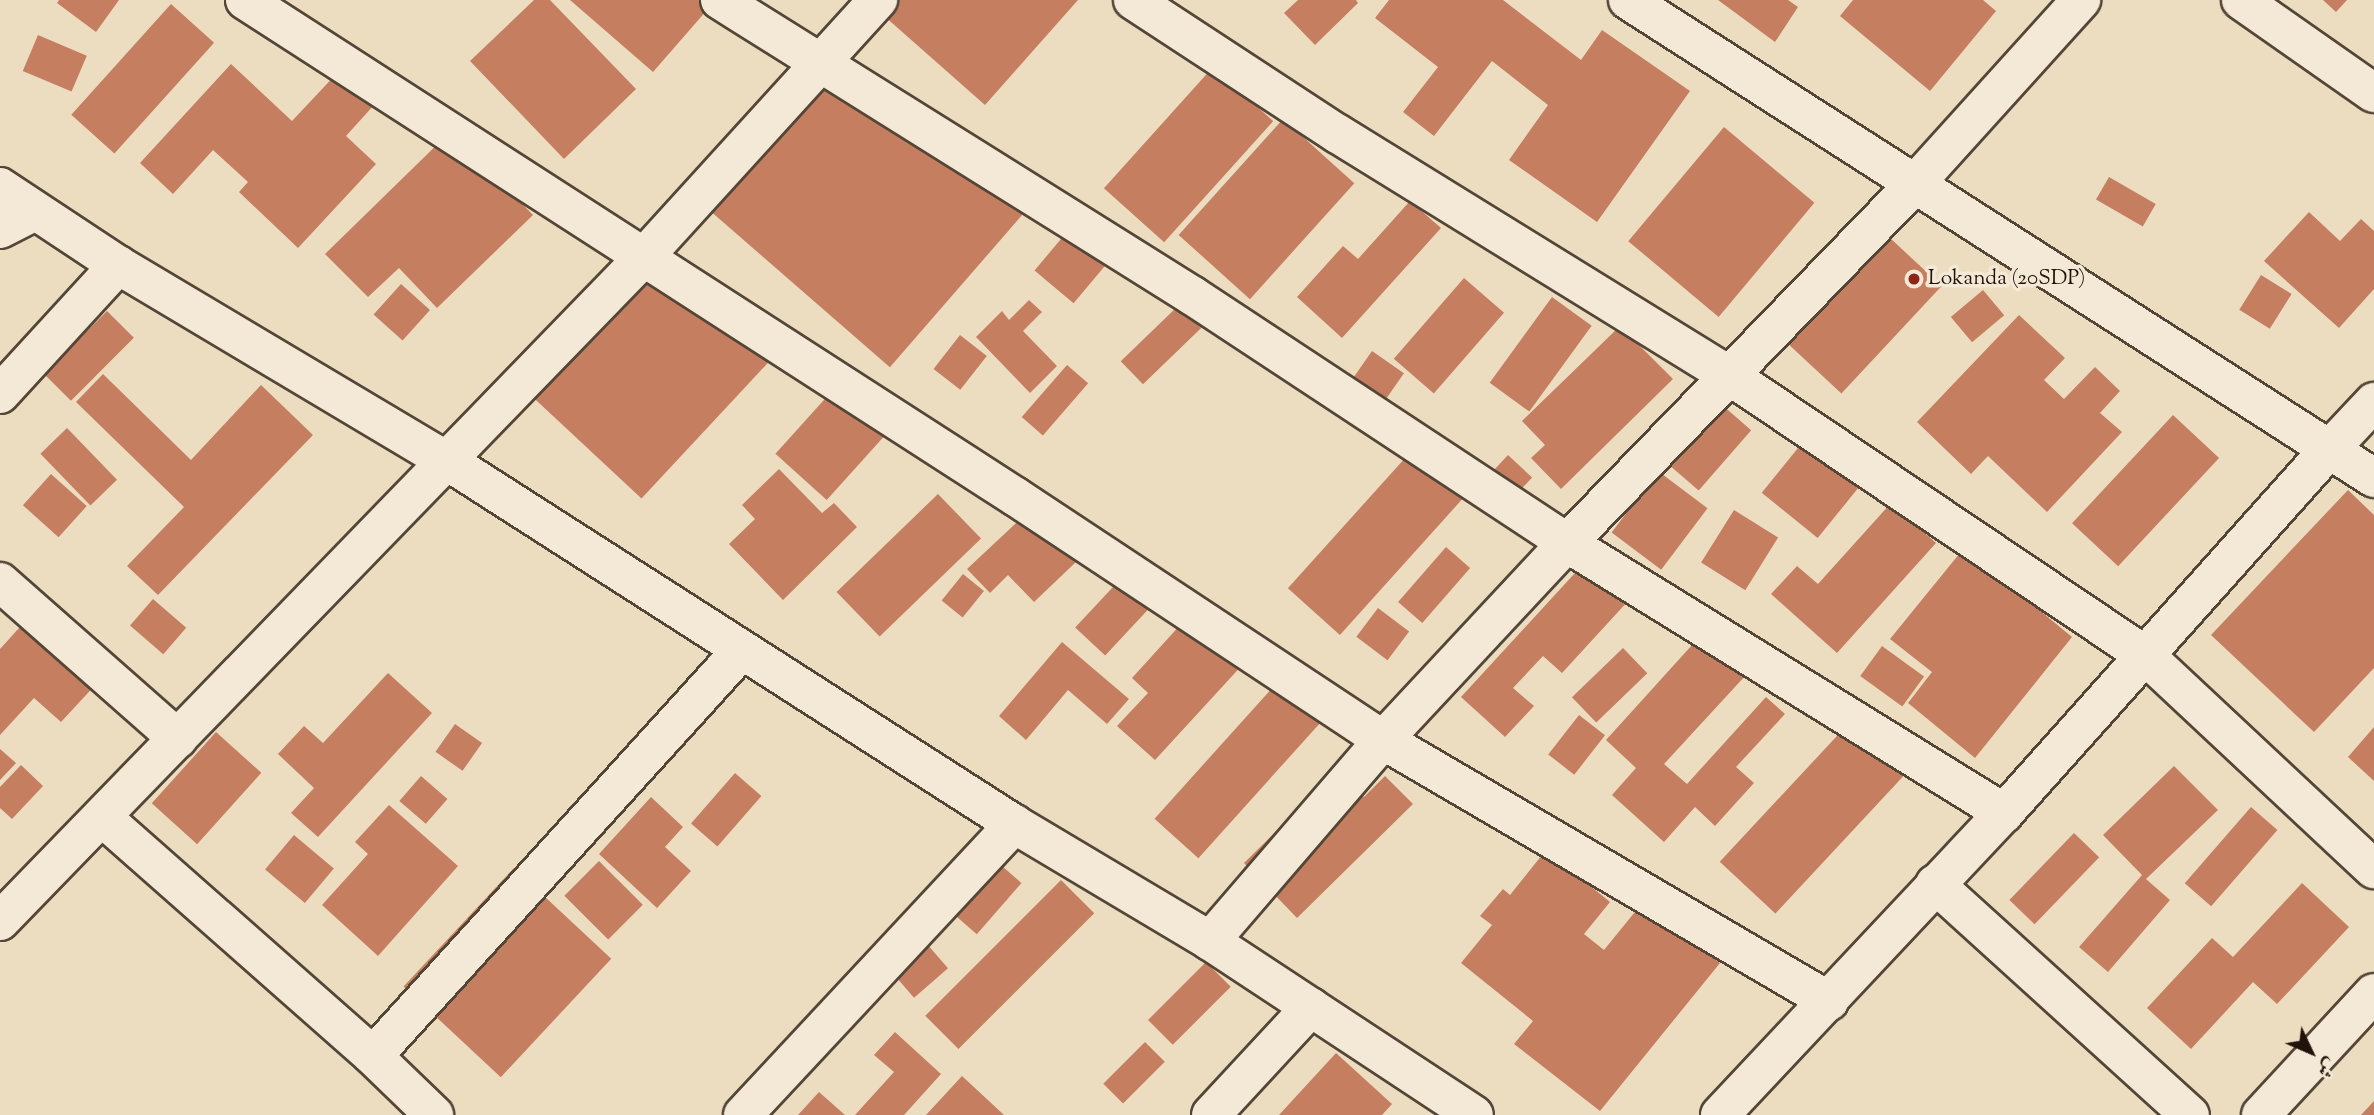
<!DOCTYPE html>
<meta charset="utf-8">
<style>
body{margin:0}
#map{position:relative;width:2374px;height:1115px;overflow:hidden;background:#ecddc0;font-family:"Sorts Mill Goudy",Amiri,serif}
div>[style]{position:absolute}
.building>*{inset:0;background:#c67e61;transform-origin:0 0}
.roads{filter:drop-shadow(2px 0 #544637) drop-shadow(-2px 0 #544637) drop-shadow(0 2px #544637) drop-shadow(0 -2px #544637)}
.minor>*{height:38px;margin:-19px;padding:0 19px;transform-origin:19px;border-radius:19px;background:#f3e9d6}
.tertiary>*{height:38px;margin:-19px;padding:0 19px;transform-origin:19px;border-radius:19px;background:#f3e9d6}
.secondary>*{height:38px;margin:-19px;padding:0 19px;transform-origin:19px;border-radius:19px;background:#f3e9d6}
.dots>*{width:19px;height:19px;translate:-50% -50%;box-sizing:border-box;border:4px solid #f3e9d6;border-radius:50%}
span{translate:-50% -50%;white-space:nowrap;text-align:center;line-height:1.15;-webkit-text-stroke:7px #f3e9d6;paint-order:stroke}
.poi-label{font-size:21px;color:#211309}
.left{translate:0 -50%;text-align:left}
.north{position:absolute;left:2276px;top:1017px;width:70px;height:70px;-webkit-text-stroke:5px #f3e9d6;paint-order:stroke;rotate:134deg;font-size:19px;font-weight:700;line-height:28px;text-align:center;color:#211309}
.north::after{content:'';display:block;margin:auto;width:24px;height:32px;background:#211309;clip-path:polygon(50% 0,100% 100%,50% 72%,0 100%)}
</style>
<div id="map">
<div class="building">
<i style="clip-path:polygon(59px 0,119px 0,96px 32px,57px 3px)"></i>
<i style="clip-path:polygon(534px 0,550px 0,636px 89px,564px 159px,470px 61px)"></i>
<i style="clip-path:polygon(570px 0,712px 0,714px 2px,653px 72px)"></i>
<i style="clip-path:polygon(866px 0,1078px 0,985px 105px)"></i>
<i style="clip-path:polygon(1298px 0,1356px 0,1358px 3px,1315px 45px,1284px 13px)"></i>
<i style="clip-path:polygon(1389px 0,1503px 0,1581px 60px,1602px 30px,1690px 91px,1597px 222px,1509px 160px,1548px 105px,1492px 61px,1434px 136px,1403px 112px,1438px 67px,1375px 18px)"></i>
<i style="clip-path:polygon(1718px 0,1788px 0,1798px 7px,1775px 42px)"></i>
<i style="clip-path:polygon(1853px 0,1983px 0,1996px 11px,1930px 91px,1840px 16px)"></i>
<i style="clip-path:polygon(2323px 0,2347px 0,2336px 12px)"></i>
<i style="left:171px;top:4px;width:58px;height:149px;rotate:42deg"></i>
<i style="left:38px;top:35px;width:53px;height:39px;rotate:23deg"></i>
<i style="left:849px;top:56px;width:235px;height:208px;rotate:41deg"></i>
<i style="clip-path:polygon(231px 64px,292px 121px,339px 71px,375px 104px,346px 136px,376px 164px,298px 248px,239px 192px,248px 182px,213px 150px,173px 194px,140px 163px)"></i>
<i style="left:1213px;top:67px;width:81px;height:163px;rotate:42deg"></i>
<i style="left:1283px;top:119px;width:96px;height:156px;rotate:42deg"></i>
<i style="left:1724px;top:127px;width:118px;height:149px;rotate:40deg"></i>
<i style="clip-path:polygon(451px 131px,533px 215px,437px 308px,399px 268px,368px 297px,325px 254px)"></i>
<i style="left:2109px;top:177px;width:54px;height:26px;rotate:30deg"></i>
<i style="clip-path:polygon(1410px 201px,1441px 228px,1342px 338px,1297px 297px,1343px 246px,1358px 259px)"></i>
<i style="clip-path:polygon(2309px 212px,2340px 241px,2361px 219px,2374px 231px,2374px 289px,2339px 328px,2264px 261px)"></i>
<i style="left:1066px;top:233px;width:51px;height:49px;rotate:40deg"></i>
<i style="left:1889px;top:237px;width:72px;height:147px;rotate:43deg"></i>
<i style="left:662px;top:255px;width:151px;height:192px;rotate:43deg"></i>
<i style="left:2261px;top:275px;width:36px;height:41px;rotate:32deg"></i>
<i style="left:1464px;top:278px;width:53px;height:107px;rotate:41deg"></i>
<i style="left:401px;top:284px;width:39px;height:41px;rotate:42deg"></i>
<i style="left:1983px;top:290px;width:33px;height:42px;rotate:50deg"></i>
<i style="left:1552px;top:297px;width:49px;height:106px;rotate:36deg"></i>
<i style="clip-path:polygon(1029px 300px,1042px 312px,1023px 331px,1057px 366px,1030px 393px,976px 337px,1002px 311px,1009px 320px)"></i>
<i style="left:1179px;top:305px;width:32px;height:81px;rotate:46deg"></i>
<i style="left:107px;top:311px;width:38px;height:89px;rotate:45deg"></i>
<i style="clip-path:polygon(2019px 315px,2065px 358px,2044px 380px,2064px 399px,2095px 367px,2120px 391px,2100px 413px,2122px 432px,2047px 512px,1988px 456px,1971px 474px,1917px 422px)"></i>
<i style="clip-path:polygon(1620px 326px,1673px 379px,1561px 489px,1531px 458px,1545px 445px,1522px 421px)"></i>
<i style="left:960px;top:335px;width:34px;height:43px;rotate:38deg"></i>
<i style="left:1372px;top:351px;width:39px;height:38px;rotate:35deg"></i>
<i style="left:1067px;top:365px;width:28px;height:69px;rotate:41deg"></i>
<i style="clip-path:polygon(103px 374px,191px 460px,261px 385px,313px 435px,158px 595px,127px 566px,184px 507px,76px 402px)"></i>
<i style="left:841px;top:381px;width:69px;height:98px;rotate:42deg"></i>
<i style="left:1721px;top:404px;width:40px;height:80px;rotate:41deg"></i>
<i style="left:2173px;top:415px;width:63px;height:148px;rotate:43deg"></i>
<i style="left:67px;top:428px;width:72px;height:37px;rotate:46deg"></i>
<i style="left:1802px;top:443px;width:72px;height:64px;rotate:39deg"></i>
<i style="left:1415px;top:447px;width:70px;height:190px;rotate:42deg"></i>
<i style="left:1508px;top:455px;width:33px;height:38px;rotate:43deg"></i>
<i style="clip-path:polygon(779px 469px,822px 513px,834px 503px,857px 527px,783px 600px,729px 544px,755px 519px,742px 505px)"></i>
<i style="left:1658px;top:471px;width:62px;height:77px;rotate:37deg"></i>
<i style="left:51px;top:474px;width:48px;height:42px;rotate:42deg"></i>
<i style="clip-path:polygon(2348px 490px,2374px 515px,2374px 668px,2314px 732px,2211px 635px)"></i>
<i style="left:938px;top:494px;width:62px;height:141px;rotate:46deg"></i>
<i style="clip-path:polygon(1891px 503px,1936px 543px,1837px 653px,1771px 594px,1797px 566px,1818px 584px)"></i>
<i style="left:1734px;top:510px;width:52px;height:62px;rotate:32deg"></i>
<i style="clip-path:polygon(1028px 512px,1076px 562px,1034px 602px,1008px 575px,990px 593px,967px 569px)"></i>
<i style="left:1446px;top:547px;width:32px;height:73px;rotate:41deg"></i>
<i style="clip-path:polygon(1964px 548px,2072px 637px,1975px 758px,1908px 703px,1932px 672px,1890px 639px)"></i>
<i style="clip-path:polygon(1586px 561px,1629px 600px,1562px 673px,1543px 656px,1513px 688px,1534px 706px,1505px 737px,1461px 697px)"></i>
<i style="left:1127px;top:572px;width:41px;height:76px;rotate:43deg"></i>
<i style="left:963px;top:574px;width:27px;height:34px;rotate:39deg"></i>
<i style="left:153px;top:599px;width:44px;height:35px;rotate:41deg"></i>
<i style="left:1378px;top:608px;width:39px;height:36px;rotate:37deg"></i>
<i style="clip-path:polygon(1192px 612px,1245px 662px,1155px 760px,1117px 726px,1148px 693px,1132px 678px)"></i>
<i style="clip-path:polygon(29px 617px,99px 681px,61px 722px,34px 698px,0 735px,0 649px)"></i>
<i style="clip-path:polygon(1702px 634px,1746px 675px,1664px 764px,1687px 784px,1766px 697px,1785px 714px,1736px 767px,1754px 783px,1715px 826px,1695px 807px,1664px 842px,1612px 795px,1636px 768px,1606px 740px)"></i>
<i style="clip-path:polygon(1062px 642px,1129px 699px,1107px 724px,1068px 690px,1026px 740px,999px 716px)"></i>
<i style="left:1882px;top:646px;width:52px;height:37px;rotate:36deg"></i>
<i style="left:1623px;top:648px;width:35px;height:71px;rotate:46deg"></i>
<i style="clip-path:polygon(388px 673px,432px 713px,318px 837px,291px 813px,314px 788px,278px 754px,304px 726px,323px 743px)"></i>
<i style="left:1283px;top:676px;width:59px;height:192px;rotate:42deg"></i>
<i style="left:1579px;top:715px;width:33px;height:50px;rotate:38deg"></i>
<i style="left:1850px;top:722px;width:76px;height:191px;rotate:43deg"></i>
<i style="left:455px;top:724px;width:33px;height:34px;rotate:35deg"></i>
<i style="clip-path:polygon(2374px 727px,2374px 781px,2348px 757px)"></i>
<i style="left:216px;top:732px;width:61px;height:96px;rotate:42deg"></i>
<i style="clip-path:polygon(0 749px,16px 763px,0 780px)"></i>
<i style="clip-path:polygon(21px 765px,43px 786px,12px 819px,0 808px,0 787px)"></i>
<i style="clip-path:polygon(2174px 766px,2218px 810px,2146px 879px,2170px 900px,2108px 972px,2079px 947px,2142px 875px,2103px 835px)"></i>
<i style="clip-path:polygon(1338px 770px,1364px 797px,1385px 776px,1413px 804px,1297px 918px,1244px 863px)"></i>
<i style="left:735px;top:773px;width:35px;height:67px;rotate:41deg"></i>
<i style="left:421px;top:776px;width:35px;height:33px;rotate:41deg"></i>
<i style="clip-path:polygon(651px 797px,683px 827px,665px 847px,691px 871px,657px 908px,599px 854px)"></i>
<i style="clip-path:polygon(389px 805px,458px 866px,378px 956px,322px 905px,368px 854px,355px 842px)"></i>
<i style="left:2251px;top:807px;width:35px;height:101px;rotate:41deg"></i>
<i style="left:2074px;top:833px;width:35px;height:93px;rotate:44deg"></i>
<i style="left:294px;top:835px;width:52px;height:45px;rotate:40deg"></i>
<i style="clip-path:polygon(1546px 850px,1610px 902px,1584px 934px,1604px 950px,1643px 902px,1720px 963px,1600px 1111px,1514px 1044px,1533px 1021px,1461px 963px,1492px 925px,1480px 916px,1503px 889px,1510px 895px)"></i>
<i style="left:995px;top:860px;width:35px;height:68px;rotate:41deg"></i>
<i style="left:599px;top:861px;width:62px;height:49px;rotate:45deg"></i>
<i style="left:514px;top:868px;width:133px;height:162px;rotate:43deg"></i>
<i style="left:1061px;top:880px;width:47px;height:192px;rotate:45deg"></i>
<i style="clip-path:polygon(2302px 883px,2349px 927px,2277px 1004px,2253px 982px,2191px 1049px,2147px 1008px,2212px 938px,2233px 957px)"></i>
<i style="left:927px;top:944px;width:32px;height:45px;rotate:49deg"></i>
<i style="left:1206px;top:962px;width:35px;height:82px;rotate:45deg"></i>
<i style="clip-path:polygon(895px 1032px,941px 1074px,904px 1115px,855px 1115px,894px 1072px,874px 1055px)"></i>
<i style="left:1145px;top:1042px;width:28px;height:59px;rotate:45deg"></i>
<i style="clip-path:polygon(1336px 1053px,1392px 1104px,1382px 1115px,1279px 1115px)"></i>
<i style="clip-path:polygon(962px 1076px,1004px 1115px,926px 1115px)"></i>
<i style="clip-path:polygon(819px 1092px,845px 1115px,798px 1115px)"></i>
<i style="clip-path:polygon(2374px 1101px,2374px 1115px,2361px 1115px)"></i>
</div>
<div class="roads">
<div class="minor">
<i style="left:245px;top:0;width:917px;rotate:32.81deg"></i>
<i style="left:1016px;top:497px;width:440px;rotate:33.5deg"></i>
<i style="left:1383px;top:740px;width:517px;rotate:30.34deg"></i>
<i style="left:720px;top:0;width:558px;rotate:32.04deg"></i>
<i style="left:1193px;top:296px;width:448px;rotate:33.4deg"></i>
<i style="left:1567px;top:543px;width:514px;rotate:31.71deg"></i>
<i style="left:1133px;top:0;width:245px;rotate:33.2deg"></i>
<i style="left:1338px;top:134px;width:461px;rotate:31.7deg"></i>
<i style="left:1730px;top:376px;width:501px;rotate:33.94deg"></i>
<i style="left:2146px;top:656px;width:312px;rotate:43.1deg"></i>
<i style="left:2241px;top:0;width:162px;rotate:35deg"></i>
<i style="left:0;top:187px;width:141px;rotate:33.5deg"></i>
<i style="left:118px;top:265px;width:385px;rotate:30.8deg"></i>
<i style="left:449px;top:462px;width:671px;rotate:32.65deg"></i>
<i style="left:1014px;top:824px;width:228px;rotate:30.8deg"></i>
<i style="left:1210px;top:941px;width:316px;rotate:33.4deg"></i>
<i style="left:0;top:229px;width:39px;rotate:-27deg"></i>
<i style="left:0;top:394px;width:175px;rotate:-47.5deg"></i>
<i style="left:2329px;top:450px;width:66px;rotate:-46.8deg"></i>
<i style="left:0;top:582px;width:237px;rotate:41.4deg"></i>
<i style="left:102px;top:817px;width:361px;rotate:41.4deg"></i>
<i style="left:373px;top:1056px;width:85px;rotate:44deg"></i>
<i style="left:1935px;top:884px;width:344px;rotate:42.2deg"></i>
<i style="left:0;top:921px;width:925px;rotate:-45.88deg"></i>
<i style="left:644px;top:257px;width:348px;rotate:-47.7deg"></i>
<i style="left:1210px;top:941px;width:265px;rotate:-49.3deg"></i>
<i style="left:1383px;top:740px;width:270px;rotate:-47deg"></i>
<i style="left:1567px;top:543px;width:497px;rotate:-45.9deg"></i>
<i style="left:1913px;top:186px;width:251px;rotate:-47.9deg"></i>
<i style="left:373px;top:1056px;width:547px;rotate:-47.74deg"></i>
<i style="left:743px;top:1115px;width:398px;rotate:-47deg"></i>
<i style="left:1211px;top:1115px;width:147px;rotate:-47.2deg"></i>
<i style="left:2261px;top:1115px;width:166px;rotate:-47.2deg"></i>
</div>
<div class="tertiary">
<i style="left:1720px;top:1115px;width:415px;rotate:-46.8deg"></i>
<i style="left:2004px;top:813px;width:487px;rotate:-48.2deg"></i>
</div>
<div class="secondary">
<i style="left:1628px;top:0;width:886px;rotate:32.65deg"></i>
</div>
</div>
<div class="dots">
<i style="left:1914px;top:279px;background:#8f2418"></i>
</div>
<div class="poi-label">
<span class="left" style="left:1928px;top:279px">Lokanda (20SDP)</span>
</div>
<div class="north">ش</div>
</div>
